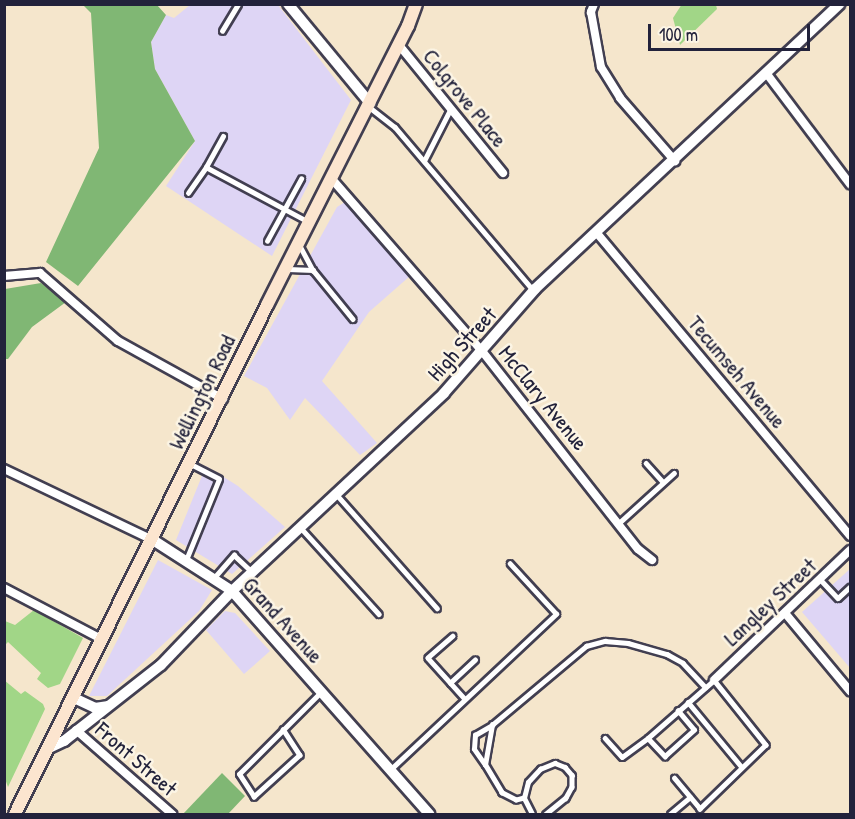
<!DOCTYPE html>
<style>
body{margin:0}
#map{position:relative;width:855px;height:819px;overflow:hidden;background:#f5e6cc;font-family:"Patrick Hand",sans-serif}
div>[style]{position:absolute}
.built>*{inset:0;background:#ded5f5}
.green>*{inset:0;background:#a1d687}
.forest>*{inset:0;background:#80b774}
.roads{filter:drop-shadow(2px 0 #423f51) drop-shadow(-2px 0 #423f51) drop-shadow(0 2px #423f51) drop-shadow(0 -2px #423f51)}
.service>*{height:4.5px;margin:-2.25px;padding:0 2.25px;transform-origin:2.25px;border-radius:2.25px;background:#fff}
.minor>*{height:8px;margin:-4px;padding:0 4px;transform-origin:4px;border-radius:4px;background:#fff}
.tertiary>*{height:10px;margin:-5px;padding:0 5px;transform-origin:5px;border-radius:5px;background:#fff}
.secondary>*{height:12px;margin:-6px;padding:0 6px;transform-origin:6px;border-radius:6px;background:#fce5cf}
span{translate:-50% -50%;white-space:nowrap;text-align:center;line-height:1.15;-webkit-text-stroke:5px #fcf5e5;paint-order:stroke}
.street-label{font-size:22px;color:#22223b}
.frame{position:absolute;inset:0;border:6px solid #22223b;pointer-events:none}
.scale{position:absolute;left:648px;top:24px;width:162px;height:27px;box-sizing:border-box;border:3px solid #22223b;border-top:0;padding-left:8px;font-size:18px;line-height:21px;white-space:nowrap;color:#22223b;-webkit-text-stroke:4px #fcf5e5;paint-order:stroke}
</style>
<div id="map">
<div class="built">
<i style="clip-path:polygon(190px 5px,278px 5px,351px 100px,272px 256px,166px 186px,195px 141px,155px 69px,151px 42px,166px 15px,174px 18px)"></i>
<i style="clip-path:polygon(345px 202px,410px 276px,369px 312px,322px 381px,377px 443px,360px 455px,305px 398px,290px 420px,267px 388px,244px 376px,337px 207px)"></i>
<i style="clip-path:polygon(206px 466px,238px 486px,285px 527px,232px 574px,176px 540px)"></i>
<i style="clip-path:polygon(158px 560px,212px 590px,199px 611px,107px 696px,89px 696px)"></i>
<i style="clip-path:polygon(850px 569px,850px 668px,802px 612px)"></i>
<i style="clip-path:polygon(225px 611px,235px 613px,270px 651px,244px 674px,206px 630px)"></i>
</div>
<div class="green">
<i style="clip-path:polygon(682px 4px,716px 5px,717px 9px,680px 45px,673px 18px)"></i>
<i style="clip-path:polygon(34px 610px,83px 638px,60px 684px,48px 688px,37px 679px,41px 673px,8px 642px,5px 645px,5px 621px,15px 625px)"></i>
<i style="clip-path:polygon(4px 680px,21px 694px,25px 691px,43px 704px,45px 709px,8px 787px,4px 776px)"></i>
</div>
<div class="forest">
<i style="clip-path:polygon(83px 5px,157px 5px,166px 15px,151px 42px,155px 69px,195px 141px,78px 286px,46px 262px,99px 148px,91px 13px)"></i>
<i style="clip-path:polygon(41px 283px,66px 302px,32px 327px,8px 359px,5px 359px,5px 289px)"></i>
<i style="clip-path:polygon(222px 773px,245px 796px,228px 814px,183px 814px)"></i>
</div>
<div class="roads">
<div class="service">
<i style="left:222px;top:31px;width:31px;rotate:-59deg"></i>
<i style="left:368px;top:106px;width:34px;rotate:38deg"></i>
<i style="left:395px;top:127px;width:215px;rotate:49.7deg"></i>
<i style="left:424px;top:161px;width:57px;rotate:-63deg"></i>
<i style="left:206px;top:167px;width:35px;rotate:-61deg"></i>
<i style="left:188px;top:193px;width:32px;rotate:-55deg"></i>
<i style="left:206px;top:167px;width:115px;rotate:28.1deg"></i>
<i style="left:267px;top:241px;width:71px;rotate:-61.3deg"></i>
<i style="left:299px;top:244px;width:30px;rotate:62deg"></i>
<i style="left:313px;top:270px;width:63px;rotate:50.8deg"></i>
<i style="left:288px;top:269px;width:25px;rotate:2deg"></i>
<i style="left:646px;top:463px;width:25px;rotate:48deg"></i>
<i style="left:337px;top:495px;width:151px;rotate:48.5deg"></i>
<i style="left:619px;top:523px;width:74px;rotate:-42.3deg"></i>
<i style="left:301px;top:528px;width:116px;rotate:47.8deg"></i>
<i style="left:186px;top:560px;width:87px;rotate:-67.8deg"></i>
<i style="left:219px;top:479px;width:33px;rotate:-153deg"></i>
<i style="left:213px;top:579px;width:32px;rotate:-49deg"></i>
<i style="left:234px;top:555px;width:23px;rotate:43deg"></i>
<i style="left:820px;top:579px;width:26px;rotate:47deg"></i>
<i style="left:838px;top:598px;width:16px;rotate:-43deg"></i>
<i style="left:453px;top:636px;width:33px;rotate:139deg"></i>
<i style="left:428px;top:658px;width:55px;rotate:47.9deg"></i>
<i style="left:450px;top:683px;width:34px;rotate:-43deg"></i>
<i style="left:688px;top:702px;width:83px;rotate:50.4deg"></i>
<i style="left:283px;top:729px;width:31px;rotate:57deg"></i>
<i style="left:300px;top:755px;width:62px;rotate:137.6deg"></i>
<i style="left:254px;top:797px;width:27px;rotate:-123deg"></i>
<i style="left:239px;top:774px;width:116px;rotate:-45deg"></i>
<i style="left:605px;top:738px;width:25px;rotate:48deg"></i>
<i style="left:622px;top:757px;width:32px;rotate:-36deg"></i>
<i style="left:648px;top:738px;width:88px;rotate:-41.3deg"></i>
<i style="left:714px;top:680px;width:83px;rotate:51.3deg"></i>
<i style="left:766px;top:745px;width:92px;rotate:135.9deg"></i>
<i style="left:700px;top:809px;width:40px;rotate:-130deg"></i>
<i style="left:648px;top:738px;width:25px;rotate:47deg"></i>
<i style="left:665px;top:756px;width:39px;rotate:-42deg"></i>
<i style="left:694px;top:730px;width:25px;rotate:-130deg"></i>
<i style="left:485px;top:765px;width:19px;rotate:-125deg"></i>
<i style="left:474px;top:749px;width:14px;rotate:-86deg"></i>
<i style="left:475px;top:735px;width:20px;rotate:-30deg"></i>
<i style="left:390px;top:770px;width:228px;rotate:-43.2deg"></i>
<i style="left:556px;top:614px;width:68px;rotate:-132.6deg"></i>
<i style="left:524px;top:798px;width:8px;rotate:166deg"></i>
<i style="left:516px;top:800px;width:16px;rotate:-153deg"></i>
<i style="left:502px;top:793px;width:33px;rotate:-121deg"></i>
<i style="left:485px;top:765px;width:41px;rotate:-80.1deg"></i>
<i style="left:492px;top:725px;width:123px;rotate:-40deg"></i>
<i style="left:586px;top:646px;width:20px;rotate:-15deg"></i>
<i style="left:605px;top:641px;width:23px;rotate:5deg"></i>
<i style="left:628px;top:643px;width:41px;rotate:15.8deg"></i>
<i style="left:667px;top:654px;width:18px;rotate:29deg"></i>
<i style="left:683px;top:663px;width:33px;rotate:47deg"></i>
<i style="left:532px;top:814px;width:18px;rotate:-117deg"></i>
<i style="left:524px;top:798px;width:16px;rotate:-76deg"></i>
<i style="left:528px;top:782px;width:18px;rotate:-47deg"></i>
<i style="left:540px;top:769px;width:16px;rotate:-22deg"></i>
<i style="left:555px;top:763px;width:11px;rotate:22deg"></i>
<i style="left:565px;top:767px;width:11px;rotate:49deg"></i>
<i style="left:572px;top:775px;width:12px;rotate:90deg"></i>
<i style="left:572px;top:787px;width:13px;rotate:119deg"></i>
<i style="left:566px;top:798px;width:26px;rotate:141deg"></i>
<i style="left:670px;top:814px;width:26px;rotate:-40deg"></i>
</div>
<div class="minor">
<i style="left:594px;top:4px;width:9px;rotate:111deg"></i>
<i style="left:591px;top:12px;width:56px;rotate:79.7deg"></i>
<i style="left:601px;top:67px;width:36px;rotate:58deg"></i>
<i style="left:620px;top:98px;width:84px;rotate:48.9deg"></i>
<i style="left:399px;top:45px;width:165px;rotate:50.9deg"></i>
<i style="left:767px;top:74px;width:138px;rotate:53deg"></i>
<i style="left:331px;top:178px;width:230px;rotate:48.9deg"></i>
<i style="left:482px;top:351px;width:252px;rotate:51.8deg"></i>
<i style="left:638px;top:549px;width:18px;rotate:38deg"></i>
<i style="left:596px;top:232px;width:396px;rotate:50.1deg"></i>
<i style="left:4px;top:276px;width:36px;rotate:-5deg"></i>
<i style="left:40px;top:273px;width:103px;rotate:41.1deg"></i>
<i style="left:118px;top:341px;width:120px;rotate:28.9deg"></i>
<i style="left:4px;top:469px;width:165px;rotate:25.5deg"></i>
<i style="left:4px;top:588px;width:112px;rotate:27.7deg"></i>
<i style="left:785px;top:613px;width:102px;rotate:50.2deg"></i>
<i style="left:714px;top:680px;width:188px;rotate:-43.7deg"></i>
<i style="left:76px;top:730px;width:128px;rotate:41.2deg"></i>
</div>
<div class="tertiary">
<i style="left:288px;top:4px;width:129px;rotate:50.4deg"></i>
<i style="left:153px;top:540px;width:94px;rotate:32.8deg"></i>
<i style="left:232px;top:591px;width:298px;rotate:48.5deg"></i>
<i style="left:74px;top:698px;width:23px;rotate:25deg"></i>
<i style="left:95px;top:708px;width:12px;rotate:-9deg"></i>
<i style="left:49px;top:748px;width:17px;rotate:-25deg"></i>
<i style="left:64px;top:741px;width:123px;rotate:-38.1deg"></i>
<i style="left:161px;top:665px;width:103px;rotate:-46.2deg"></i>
<i style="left:232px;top:591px;width:290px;rotate:-43deg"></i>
<i style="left:444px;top:393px;width:138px;rotate:-48.8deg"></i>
<i style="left:535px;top:289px;width:417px;rotate:-43.1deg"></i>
</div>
<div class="secondary">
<i style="left:15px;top:814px;width:568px;rotate:-63.66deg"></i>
<i style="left:267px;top:305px;width:313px;rotate:-63.2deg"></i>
<i style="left:408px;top:26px;width:23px;rotate:-70deg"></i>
</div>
</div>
<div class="street-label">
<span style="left:465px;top:98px;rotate:51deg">Colgrove Place</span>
<span style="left:462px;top:344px;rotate:-48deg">High Street</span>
<span style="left:737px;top:372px;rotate:50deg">Tecumseh Avenue</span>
<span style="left:202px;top:392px;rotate:-64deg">Wellington Road</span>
<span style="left:543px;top:398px;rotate:51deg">McClary Avenue</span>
<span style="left:770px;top:602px;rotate:-43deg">Langley Street</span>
<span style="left:283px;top:620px;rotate:48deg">Grand Avenue</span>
<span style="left:136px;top:759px;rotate:41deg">Front Street</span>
</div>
<div class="frame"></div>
<div class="scale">100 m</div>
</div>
